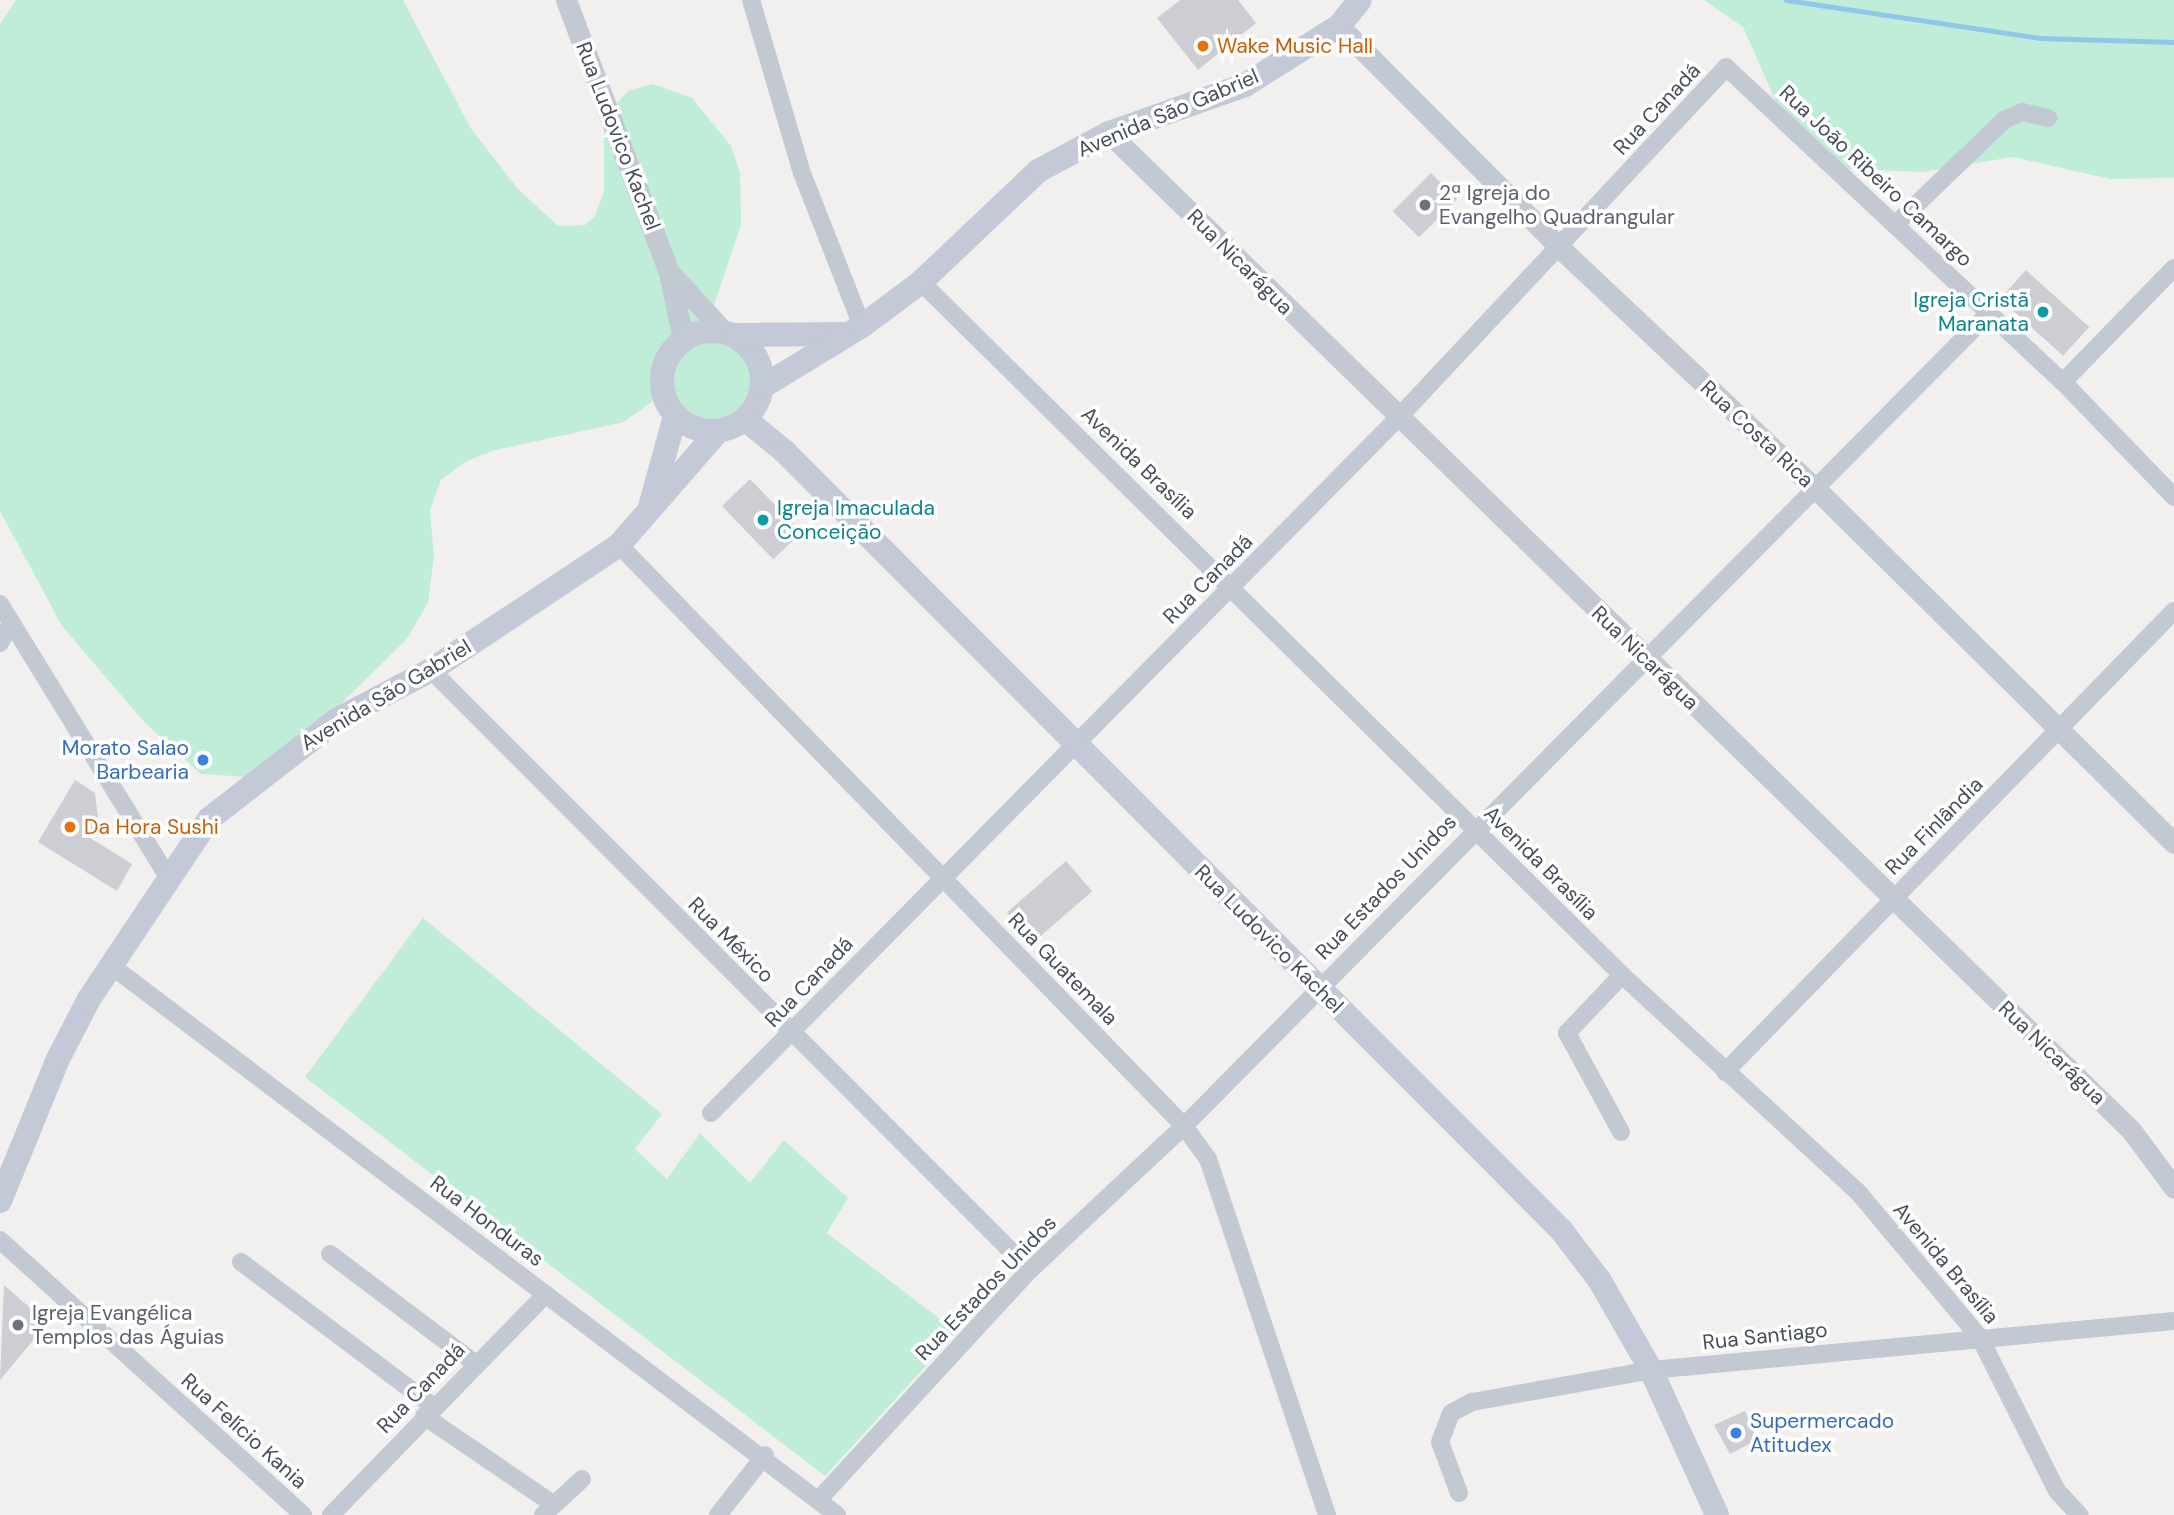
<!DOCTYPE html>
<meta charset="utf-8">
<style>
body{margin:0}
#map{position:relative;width:2174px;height:1515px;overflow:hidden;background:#f2f0ef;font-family:"DM Sans",sans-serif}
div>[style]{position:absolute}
.green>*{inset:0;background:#c0edd8}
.stream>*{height:5px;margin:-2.5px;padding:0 2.5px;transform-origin:2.5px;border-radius:2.5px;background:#8fc7e8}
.building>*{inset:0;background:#ccced4;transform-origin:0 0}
.minor>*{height:18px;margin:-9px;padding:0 9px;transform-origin:9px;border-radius:9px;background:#c3c9d3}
.tertiary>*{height:21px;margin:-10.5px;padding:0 10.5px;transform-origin:10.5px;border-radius:10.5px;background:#c3c9d3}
.secondary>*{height:24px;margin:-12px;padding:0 12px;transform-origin:12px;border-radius:12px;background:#c3c9d7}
.secondary>.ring{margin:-12px;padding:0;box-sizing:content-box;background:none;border:24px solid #c3c9d7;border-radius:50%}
.dots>*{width:19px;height:19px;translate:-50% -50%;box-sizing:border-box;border:4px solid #fff;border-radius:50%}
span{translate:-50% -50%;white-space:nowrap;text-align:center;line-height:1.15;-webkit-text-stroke:7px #fff;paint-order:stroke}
.food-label{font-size:21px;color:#c56008}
.left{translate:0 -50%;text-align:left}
.street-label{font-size:21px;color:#484f5c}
.worship-label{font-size:21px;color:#5b616d}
.culture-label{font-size:21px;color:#0d838f}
.right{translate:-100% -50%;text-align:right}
.shop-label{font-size:21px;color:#366cbe}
</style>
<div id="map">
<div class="green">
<i style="clip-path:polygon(16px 0,403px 0,470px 127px,517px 188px,558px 226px,585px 225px,595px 216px,604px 191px,604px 129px,611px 110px,628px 91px,653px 84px,692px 98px,731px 146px,740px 173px,741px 225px,703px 338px,729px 341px,751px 361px,755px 376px,749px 405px,726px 423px,711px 425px,683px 415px,668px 390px,624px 422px,492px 451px,465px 462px,441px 480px,430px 510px,434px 556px,428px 603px,406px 640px,308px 736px,247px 777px,201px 774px,145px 723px,62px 626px,0 511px,0 24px)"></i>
<i style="clip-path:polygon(1704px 0,2174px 0,2174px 178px,2110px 179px,2013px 157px,1923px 172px,1847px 169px,1784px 120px,1743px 27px)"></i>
<i style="clip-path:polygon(423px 918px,662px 1114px,635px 1149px,667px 1179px,700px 1133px,750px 1183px,784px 1140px,848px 1198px,827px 1233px,957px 1332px,825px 1476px,305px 1077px)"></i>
</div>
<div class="stream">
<i style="left:1786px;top:0;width:256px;rotate:8.5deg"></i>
<i style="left:2039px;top:38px;width:135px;rotate:1.7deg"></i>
</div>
<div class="building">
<i style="clip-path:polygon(1180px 0,1238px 0,1256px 23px,1198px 70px,1157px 18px)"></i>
<i style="left:1431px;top:173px;width:37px;height:54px;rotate:45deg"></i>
<i style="left:2026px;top:270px;width:85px;height:39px;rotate:42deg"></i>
<i style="left:750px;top:479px;width:74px;height:39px;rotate:46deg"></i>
<i style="clip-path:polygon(75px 780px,95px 793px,98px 818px,87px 836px,132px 864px,117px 891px,38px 842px)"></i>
<i style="left:1066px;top:861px;width:40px;height:78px;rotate:49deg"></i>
<i style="clip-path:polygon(4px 1285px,37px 1314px,36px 1337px,0 1380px)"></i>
<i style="clip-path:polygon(1745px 1411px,1757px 1440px,1730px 1454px,1714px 1425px)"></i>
</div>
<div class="minor">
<i style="left:751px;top:0;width:180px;rotate:73.6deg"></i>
<i style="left:802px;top:173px;width:164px;rotate:68.6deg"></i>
<i style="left:1895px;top:225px;width:151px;rotate:-43.9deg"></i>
<i style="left:2004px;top:120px;width:20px;rotate:-24deg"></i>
<i style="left:2022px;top:112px;width:27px;rotate:13deg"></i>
<i style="left:921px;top:282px;width:986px;rotate:44.67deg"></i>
<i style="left:1622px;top:975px;width:321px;rotate:42.6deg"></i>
<i style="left:1858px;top:1192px;width:190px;rotate:50.1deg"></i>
<i style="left:1980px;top:1338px;width:171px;rotate:63.3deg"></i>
<i style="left:2057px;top:1491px;width:33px;rotate:47deg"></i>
<i style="left:2063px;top:382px;width:159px;rotate:-45.8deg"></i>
<i style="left:619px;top:545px;width:810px;rotate:45.8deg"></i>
<i style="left:1184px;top:1126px;width:41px;rotate:54deg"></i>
<i style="left:1208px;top:1159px;width:375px;rotate:71.5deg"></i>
<i style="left:0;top:604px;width:321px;rotate:58.4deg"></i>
<i style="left:0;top:643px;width:23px;rotate:-61deg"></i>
<i style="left:431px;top:670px;width:848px;rotate:45.05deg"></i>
<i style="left:109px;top:964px;width:913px;rotate:37.12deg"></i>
<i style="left:1725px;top:1072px;width:644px;rotate:-45.76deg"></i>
<i style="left:711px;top:1113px;width:977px;rotate:-45.33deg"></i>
<i style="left:1398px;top:418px;width:480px;rotate:-46.9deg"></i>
<i style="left:1726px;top:67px;width:461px;rotate:43.1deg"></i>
<i style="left:2063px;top:382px;width:160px;rotate:46deg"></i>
<i style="left:1621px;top:1132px;width:113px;rotate:-118.6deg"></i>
<i style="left:1567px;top:1033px;width:80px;rotate:-46.5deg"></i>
<i style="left:0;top:1240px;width:409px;rotate:42.2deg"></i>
<i style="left:330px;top:1254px;width:183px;rotate:37deg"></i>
<i style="left:241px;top:1262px;width:240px;rotate:36.9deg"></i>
<i style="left:424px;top:1416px;width:156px;rotate:34.3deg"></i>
<i style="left:1459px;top:1493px;width:54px;rotate:-110.4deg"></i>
<i style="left:1440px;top:1442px;width:31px;rotate:-69deg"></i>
<i style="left:1451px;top:1413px;width:24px;rotate:-28deg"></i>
<i style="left:1472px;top:1402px;width:182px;rotate:-10.1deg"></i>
<i style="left:1651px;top:1370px;width:525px;rotate:-5.35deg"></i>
<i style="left:821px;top:1497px;width:309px;rotate:-47.4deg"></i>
<i style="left:1030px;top:1270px;width:211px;rotate:-43.1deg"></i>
<i style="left:1184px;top:1126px;width:1144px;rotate:-45.28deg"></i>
<i style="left:331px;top:1515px;width:308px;rotate:-45.8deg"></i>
<i style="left:543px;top:1515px;width:53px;rotate:-42.7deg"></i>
<i style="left:718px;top:1515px;width:76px;rotate:-51.9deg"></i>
</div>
<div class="tertiary">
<i style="left:566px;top:0;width:292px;rotate:69.3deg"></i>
<i style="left:669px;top:273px;width:67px;rotate:78deg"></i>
<i style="left:1339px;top:26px;width:312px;rotate:45.1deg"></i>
<i style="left:1559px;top:247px;width:354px;rotate:43.3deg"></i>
<i style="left:1817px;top:490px;width:502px;rotate:44.68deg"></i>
<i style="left:1109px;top:133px;width:1428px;rotate:44.29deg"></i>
<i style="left:2131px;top:1130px;width:72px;rotate:53.4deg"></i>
<i style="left:671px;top:274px;width:80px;rotate:47.5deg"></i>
</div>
<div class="secondary">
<i class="ring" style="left:662px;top:331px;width:76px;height:76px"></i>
<i style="left:732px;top:335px;width:112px;rotate:-0.5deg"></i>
<i style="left:762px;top:387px;width:117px;rotate:-31.4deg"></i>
<i style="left:862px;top:326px;width:74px;rotate:-36.7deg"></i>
<i style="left:921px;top:282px;width:161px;rotate:-43.5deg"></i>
<i style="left:1038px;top:171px;width:81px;rotate:-28.2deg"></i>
<i style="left:1109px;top:133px;width:144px;rotate:-19.4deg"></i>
<i style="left:1245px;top:85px;width:111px;rotate:-32.1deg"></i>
<i style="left:1339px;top:26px;width:33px;rotate:-51deg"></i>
<i style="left:745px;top:419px;width:52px;rotate:39.5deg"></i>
<i style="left:785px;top:452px;width:1100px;rotate:45.07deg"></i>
<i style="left:1562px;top:1231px;width:63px;rotate:52.8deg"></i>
<i style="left:1600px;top:1281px;width:103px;rotate:60.2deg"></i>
<i style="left:1651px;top:1370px;width:159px;rotate:65.5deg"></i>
<i style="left:650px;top:507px;width:94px;rotate:-74.6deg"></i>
<i style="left:0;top:1201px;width:153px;rotate:-67.8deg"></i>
<i style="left:58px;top:1059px;width:68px;rotate:-62.7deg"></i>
<i style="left:89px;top:999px;width:216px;rotate:-56.3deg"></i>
<i style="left:209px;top:819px;width:163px;rotate:-37.8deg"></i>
<i style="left:338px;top:719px;width:105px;rotate:-27.8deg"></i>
<i style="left:431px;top:670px;width:226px;rotate:-33.6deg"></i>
<i style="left:619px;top:545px;width:151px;rotate:-49deg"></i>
</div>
<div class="dots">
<i style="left:1203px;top:46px;background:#e8710a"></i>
<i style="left:1425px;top:205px;background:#6b7280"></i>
<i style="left:2043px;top:312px;background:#0f9aa8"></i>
<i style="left:763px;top:520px;background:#0f9aa8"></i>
<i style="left:203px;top:760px;background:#3f7fe0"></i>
<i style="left:70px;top:827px;background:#e8710a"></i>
<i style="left:18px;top:1325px;background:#6b7280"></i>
<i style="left:1736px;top:1433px;background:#3f7fe0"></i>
</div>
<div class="food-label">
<span class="left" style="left:1217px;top:46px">Wake Music Hall</span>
<span class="left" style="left:84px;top:827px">Da Hora Sushi</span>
</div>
<div class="street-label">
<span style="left:1657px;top:109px;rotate:-47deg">Rua Canadá</span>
<span style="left:1168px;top:113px;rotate:-23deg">Avenida São Gabriel</span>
<span style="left:618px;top:136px;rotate:69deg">Rua Ludovico Kachel</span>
<span style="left:1876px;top:176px;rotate:43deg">Rua João Ribeiro Camargo</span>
<span style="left:1240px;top:262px;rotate:45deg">Rua Nicarágua</span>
<span style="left:1757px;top:434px;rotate:43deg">Rua Costa Rica</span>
<span style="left:1139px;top:463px;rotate:44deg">Avenida Brasília</span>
<span style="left:1208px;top:579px;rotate:-45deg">Rua Canadá</span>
<span style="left:1645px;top:658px;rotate:44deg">Rua Nicarágua</span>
<span style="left:386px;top:695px;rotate:-31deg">Avenida São Gabriel</span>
<span style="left:1934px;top:826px;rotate:-45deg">Rua Finlândia</span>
<span style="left:1541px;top:863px;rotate:45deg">Avenida Brasília</span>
<span style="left:1386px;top:887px;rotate:-46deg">Rua Estados Unidos</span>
<span style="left:1269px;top:939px;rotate:45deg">Rua Ludovico Kachel</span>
<span style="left:731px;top:940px;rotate:45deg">Rua México</span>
<span style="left:1063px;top:969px;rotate:46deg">Rua Guatemala</span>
<span style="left:809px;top:982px;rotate:-46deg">Rua Canadá</span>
<span style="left:2052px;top:1053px;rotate:44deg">Rua Nicarágua</span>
<span style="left:487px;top:1221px;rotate:37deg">Rua Honduras</span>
<span style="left:1946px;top:1263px;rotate:50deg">Avenida Brasília</span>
<span style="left:986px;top:1288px;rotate:-46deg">Rua Estados Unidos</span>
<span style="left:1765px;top:1336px;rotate:-6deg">Rua Santiago</span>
<span style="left:421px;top:1388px;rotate:-46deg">Rua Canadá</span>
<span style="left:244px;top:1431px;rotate:42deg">Rua Felício Kania</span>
</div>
<div class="worship-label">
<span class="left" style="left:1439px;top:205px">2ª Igreja do<br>Evangelho Quadrangular</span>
<span class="left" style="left:32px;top:1325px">Igreja Evangélica<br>Templos das Águias</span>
</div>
<div class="culture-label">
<span class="right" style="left:2029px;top:312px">Igreja Cristã<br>Maranata</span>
<span class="left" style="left:777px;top:520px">Igreja Imaculada<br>Conceição</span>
</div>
<div class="shop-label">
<span class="right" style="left:189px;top:760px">Morato Salao<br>Barbearia</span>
<span class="left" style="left:1750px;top:1433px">Supermercado<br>Atitudex</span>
</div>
</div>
